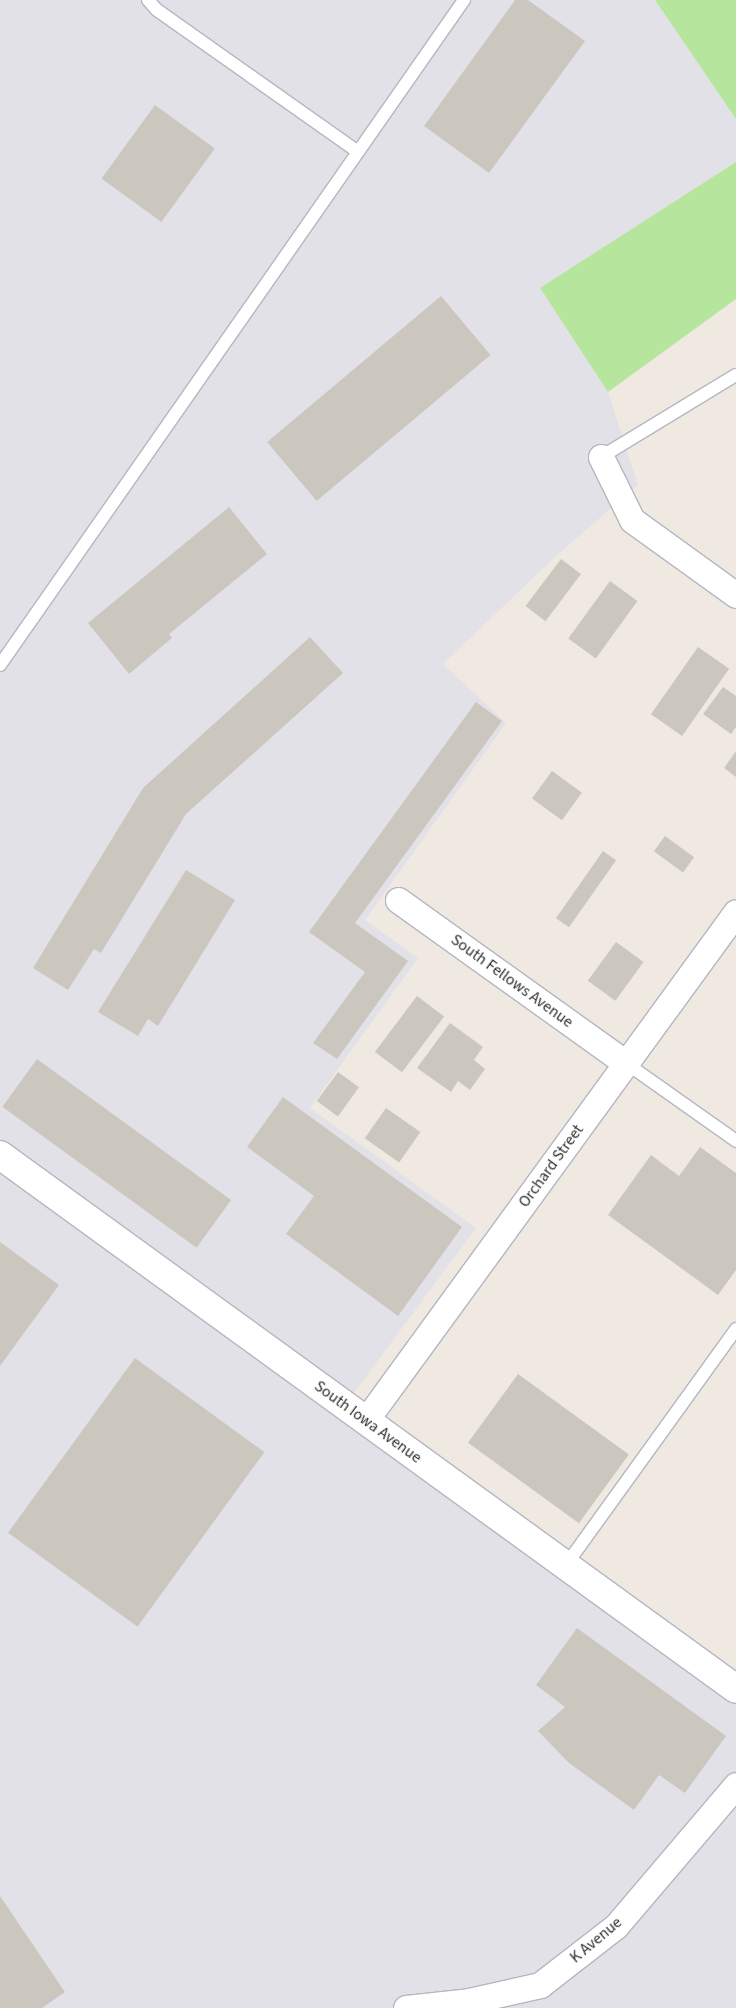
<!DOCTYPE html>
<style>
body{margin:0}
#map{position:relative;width:736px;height:2008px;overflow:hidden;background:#efe9e1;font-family:"Source Sans 3",sans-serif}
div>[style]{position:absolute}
.industrial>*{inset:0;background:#e3e1e8}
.green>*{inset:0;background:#b6e59e}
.building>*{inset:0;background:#cbc7bf;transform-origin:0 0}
.roads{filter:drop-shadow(1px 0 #b4b7c1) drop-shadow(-1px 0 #b4b7c1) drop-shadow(0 1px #b4b7c1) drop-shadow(0 -1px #b4b7c1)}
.lane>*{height:12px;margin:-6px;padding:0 6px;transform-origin:6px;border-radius:6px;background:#fff}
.street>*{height:25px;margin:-12.5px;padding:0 12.5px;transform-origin:12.5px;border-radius:12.5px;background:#fff}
.secondary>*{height:28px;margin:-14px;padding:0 14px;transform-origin:14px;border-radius:14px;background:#fff}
span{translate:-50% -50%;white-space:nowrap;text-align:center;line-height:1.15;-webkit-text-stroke:4px #fff;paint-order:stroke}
.street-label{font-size:16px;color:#2e2e2e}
</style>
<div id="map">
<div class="industrial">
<i style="clip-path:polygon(0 0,655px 0,736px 119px,736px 162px,540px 288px,608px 392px,638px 485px,556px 556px,443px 664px,506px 723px,365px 920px,418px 958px,310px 1108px,476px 1228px,345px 1405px,736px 1689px,736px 2008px,0 2008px)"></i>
</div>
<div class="green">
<i style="clip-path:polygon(655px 0,736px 0,736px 119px)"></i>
<i style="clip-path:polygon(736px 162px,736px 299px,608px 392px,540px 288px)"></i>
</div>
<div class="building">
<i style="clip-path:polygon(515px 0,528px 0,585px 41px,489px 173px,424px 126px)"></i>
<i style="left:155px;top:105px;width:74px;height:91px;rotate:36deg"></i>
<i style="left:441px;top:296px;width:77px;height:227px;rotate:50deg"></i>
<i style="clip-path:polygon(229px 507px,267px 554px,169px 634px,172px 638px,129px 674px,88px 623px)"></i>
<i style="left:561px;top:559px;width:25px;height:59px;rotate:37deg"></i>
<i style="left:610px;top:581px;width:34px;height:71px;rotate:36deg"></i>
<i style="clip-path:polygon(310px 637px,343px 673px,186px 814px,101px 953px,94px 949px,68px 990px,33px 968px,143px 788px)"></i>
<i style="left:698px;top:647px;width:38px;height:82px;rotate:35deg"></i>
<i style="clip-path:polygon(723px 687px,736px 696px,736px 727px,731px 734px,703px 714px)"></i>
<i style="clip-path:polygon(476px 702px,502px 721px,355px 923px,408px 961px,337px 1059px,313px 1043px,365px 972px,309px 932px)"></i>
<i style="clip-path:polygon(736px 751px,736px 777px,724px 768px)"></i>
<i style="left:552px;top:771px;width:37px;height:34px;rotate:36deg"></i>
<i style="left:665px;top:836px;width:36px;height:19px;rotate:36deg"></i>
<i style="left:603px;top:851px;width:16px;height:82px;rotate:35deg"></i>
<i style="clip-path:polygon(186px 870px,235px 900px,158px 1026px,148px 1019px,138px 1036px,98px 1012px)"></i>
<i style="left:616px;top:942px;width:34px;height:48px;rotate:36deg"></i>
<i style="left:417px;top:996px;width:34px;height:70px;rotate:37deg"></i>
<i style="clip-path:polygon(450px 1023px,483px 1047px,474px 1060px,485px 1069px,470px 1090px,458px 1081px,451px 1092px,417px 1068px)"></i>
<i style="left:37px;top:1059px;width:240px;height:59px;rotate:36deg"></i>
<i style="left:338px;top:1072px;width:26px;height:36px;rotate:36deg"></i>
<i style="clip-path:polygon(283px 1097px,462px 1227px,398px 1316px,286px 1234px,314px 1196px,247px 1147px)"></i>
<i style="left:386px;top:1108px;width:42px;height:37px;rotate:35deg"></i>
<i style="clip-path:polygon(700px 1147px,736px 1173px,736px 1270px,718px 1295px,608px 1215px,651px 1155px,679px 1176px)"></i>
<i style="clip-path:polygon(0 1242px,59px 1285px,0 1366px)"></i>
<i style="left:135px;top:1358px;width:160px;height:216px;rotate:36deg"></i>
<i style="left:518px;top:1374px;width:137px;height:85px;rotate:36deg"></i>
<i style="clip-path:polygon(577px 1628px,726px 1736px,685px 1793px,659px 1775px,634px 1810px,569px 1763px,538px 1731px,565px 1707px,536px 1685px)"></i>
<i style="clip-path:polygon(0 1896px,65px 1992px,42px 2008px,0 2008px)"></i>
</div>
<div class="roads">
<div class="lane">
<i style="left:148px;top:0;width:13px;rotate:48deg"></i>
<i style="left:157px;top:10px;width:246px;rotate:35.2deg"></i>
<i style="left:601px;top:457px;width:158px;rotate:-31.3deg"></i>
<i style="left:0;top:665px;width:811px;rotate:-55.09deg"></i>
<i style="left:626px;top:1063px;width:135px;rotate:35.3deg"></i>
<i style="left:566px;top:1565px;width:291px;rotate:-54.2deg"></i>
</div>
<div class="street">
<i style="left:601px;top:457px;width:70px;rotate:63.8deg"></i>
<i style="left:632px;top:520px;width:128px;rotate:35.8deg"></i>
<i style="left:398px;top:900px;width:280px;rotate:35.6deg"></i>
<i style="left:366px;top:1420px;width:628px;rotate:-53.93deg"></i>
<i style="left:406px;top:2008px;width:63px;rotate:-6.3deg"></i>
<i style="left:469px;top:2001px;width:73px;rotate:-12.7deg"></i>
<i style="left:540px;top:1985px;width:96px;rotate:-37.8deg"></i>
<i style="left:616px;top:1926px;width:185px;rotate:-49.6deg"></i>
</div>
<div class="secondary">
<i style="left:0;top:1155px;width:909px;rotate:35.96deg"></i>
</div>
</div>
<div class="street-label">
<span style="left:512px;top:981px;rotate:36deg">South Fellows Avenue</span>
<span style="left:551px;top:1166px;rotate:-54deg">Orchard Street</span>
<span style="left:368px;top:1422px;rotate:36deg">South Iowa Avenue</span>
<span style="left:596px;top:1940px;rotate:-40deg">K Avenue</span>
</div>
</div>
